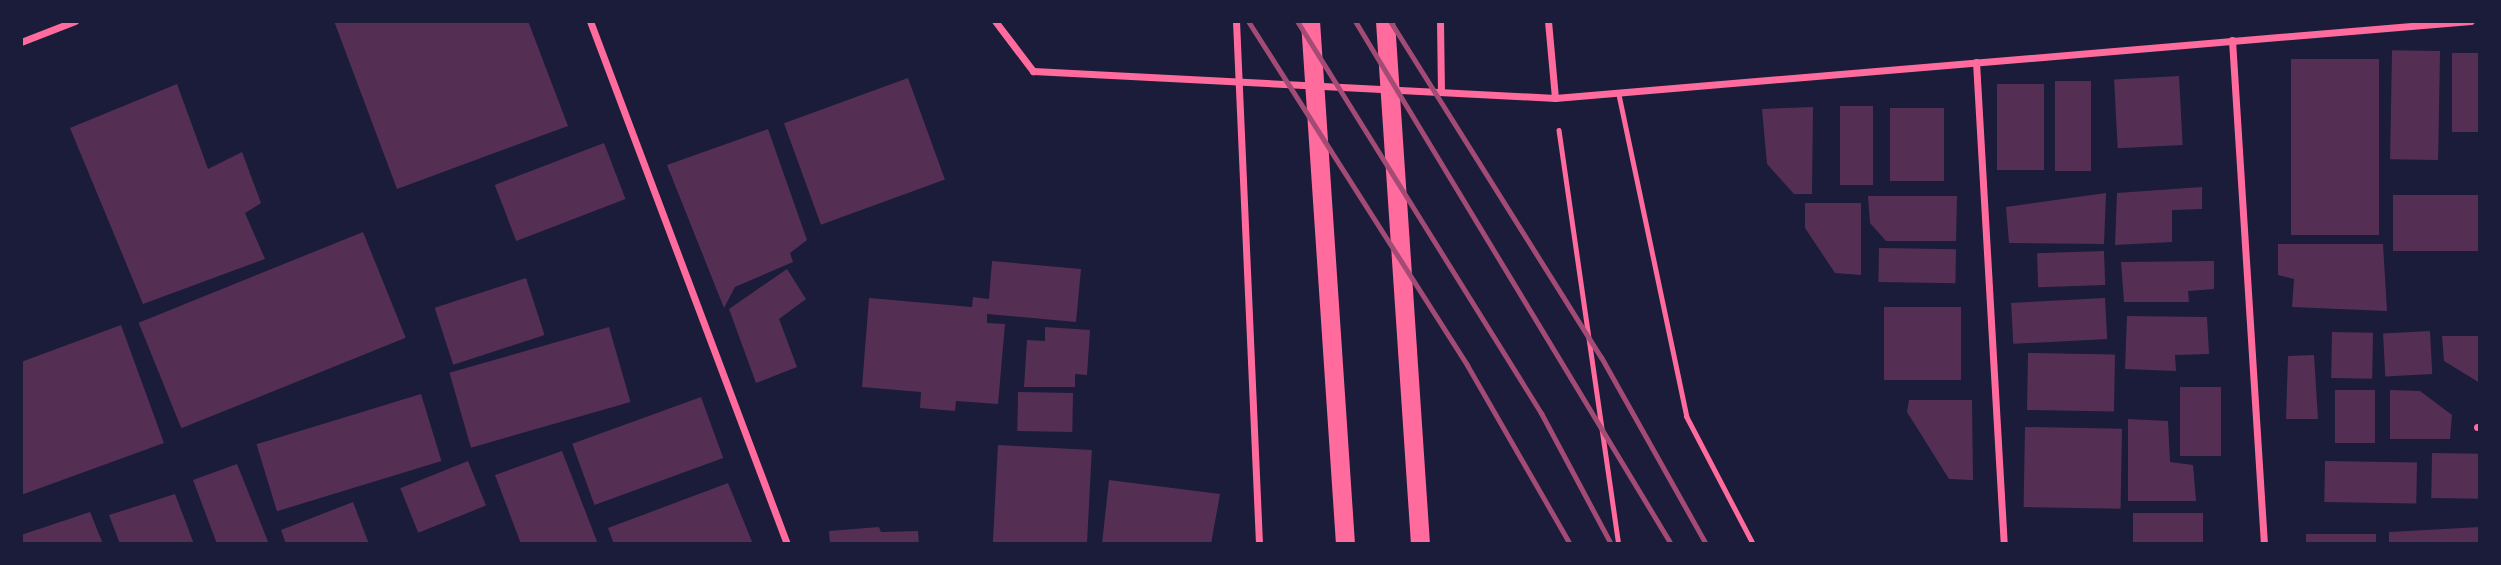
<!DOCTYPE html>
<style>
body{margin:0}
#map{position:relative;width:2501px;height:565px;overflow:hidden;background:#1b1b3a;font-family:Inter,sans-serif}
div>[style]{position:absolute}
.building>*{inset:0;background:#542f53;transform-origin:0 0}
.path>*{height:4.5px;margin:-2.25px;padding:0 2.25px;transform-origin:2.25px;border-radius:2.25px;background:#ff6b9d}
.service>*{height:5px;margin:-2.5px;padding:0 2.5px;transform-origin:2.5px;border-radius:2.5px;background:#ff6b9d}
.minor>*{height:7px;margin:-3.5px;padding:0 3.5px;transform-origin:3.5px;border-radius:3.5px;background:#ff6b9d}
.trunk>*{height:19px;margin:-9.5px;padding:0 9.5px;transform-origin:9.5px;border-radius:9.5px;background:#ff6b9d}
.rail>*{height:5px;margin:-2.5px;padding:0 2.5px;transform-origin:2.5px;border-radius:2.5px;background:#a44b75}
span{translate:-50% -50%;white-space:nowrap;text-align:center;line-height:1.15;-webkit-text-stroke:7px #1b1b3a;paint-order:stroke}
.frame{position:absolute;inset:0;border:23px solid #1b1b3a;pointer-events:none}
</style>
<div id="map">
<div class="building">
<i style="clip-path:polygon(334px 21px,528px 21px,568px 126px,397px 189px)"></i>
<i style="left:2440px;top:51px;width:109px;height:48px;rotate:91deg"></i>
<i style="left:2452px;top:53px;width:28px;height:79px"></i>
<i style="left:2291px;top:59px;width:88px;height:176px"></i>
<i style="left:2179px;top:76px;width:69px;height:65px;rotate:87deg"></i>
<i style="left:908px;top:78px;width:108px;height:132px;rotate:70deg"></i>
<i style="left:2055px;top:81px;width:36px;height:90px"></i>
<i style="clip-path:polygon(177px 84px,208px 169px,242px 152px,261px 203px,245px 213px,265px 259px,143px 304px,70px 128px)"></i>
<i style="left:1997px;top:84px;width:47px;height:86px"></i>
<i style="left:1840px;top:106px;width:33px;height:79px"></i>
<i style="clip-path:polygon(1813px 107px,1812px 194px,1794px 194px,1767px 164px,1762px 109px)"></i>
<i style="left:1944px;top:108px;width:73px;height:54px;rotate:90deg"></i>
<i style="clip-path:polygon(768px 129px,807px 240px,790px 253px,793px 262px,735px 287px,724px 308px,667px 165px)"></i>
<i style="left:604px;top:143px;width:60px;height:117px;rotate:69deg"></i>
<i style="clip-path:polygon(2202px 187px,2202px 209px,2172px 210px,2172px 242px,2115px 245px,2117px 193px)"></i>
<i style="clip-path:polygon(2106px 193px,2104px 244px,2009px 243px,2006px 207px)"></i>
<i style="left:2393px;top:195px;width:87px;height:56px"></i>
<i style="clip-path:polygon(1868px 196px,1957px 196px,1956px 241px,1886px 241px,1870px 223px)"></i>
<i style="clip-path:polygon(1805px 203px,1861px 203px,1861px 275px,1835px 273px,1805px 228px)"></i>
<i style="left:363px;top:232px;width:114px;height:242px;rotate:68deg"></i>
<i style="clip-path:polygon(2278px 244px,2383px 244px,2387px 311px,2292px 307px,2294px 279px,2278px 275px)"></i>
<i style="left:1879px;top:248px;width:77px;height:34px;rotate:1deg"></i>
<i style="left:2104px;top:251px;width:34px;height:67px;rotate:88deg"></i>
<i style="clip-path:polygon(992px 261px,1081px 269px,1076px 322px,987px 314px,987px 323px,1005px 324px,998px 404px,956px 401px,955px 411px,920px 408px,921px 392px,862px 387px,869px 298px,972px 307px,973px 297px,989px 299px)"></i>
<i style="clip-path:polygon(2214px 261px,2214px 289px,2188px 291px,2189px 302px,2124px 302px,2121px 262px)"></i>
<i style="clip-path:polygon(787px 269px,806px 299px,779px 319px,797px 367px,756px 383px,729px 309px)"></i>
<i style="left:526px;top:278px;width:60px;height:96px;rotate:72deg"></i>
<i style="left:2105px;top:298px;width:41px;height:94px;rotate:87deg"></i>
<i style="left:1884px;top:307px;width:77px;height:73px"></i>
<i style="clip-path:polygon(2127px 316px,2207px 317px,2209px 354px,2175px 355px,2176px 371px,2125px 369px)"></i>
<i style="clip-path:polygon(121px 325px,164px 443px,21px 495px,21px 362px)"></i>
<i style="left:609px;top:327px;width:78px;height:166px;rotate:74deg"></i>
<i style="clip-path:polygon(1045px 327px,1090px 330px,1087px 375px,1075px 374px,1075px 387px,1024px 387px,1027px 340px,1045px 341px)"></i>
<i style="left:2430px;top:331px;width:43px;height:47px;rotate:87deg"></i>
<i style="left:2332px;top:332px;width:41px;height:46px;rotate:1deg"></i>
<i style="clip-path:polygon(2442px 336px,2480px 336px,2480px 383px,2444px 361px)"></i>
<i style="left:2028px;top:353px;width:87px;height:57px;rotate:1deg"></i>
<i style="clip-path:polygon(2314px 355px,2318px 419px,2286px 419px,2288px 356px)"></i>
<i style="left:2180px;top:387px;width:41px;height:69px"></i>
<i style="left:2335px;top:390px;width:40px;height:53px"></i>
<i style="clip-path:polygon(2390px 390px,2420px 391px,2452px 415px,2450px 439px,2390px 439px)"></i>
<i style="left:1018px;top:392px;width:55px;height:39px;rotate:1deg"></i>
<i style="left:421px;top:394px;width:70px;height:172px;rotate:73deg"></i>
<i style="left:701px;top:397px;width:65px;height:137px;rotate:70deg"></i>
<i style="clip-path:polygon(1909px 400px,1972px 400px,1973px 480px,1949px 479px,1907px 412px)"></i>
<i style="clip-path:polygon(2128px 419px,2168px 421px,2170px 462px,2193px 465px,2196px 501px,2128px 501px)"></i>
<i style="left:2025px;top:427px;width:97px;height:80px;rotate:1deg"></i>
<i style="left:998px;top:445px;width:94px;height:98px;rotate:3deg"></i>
<i style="clip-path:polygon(562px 451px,598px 544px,521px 544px,495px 475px)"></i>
<i style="left:2432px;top:453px;width:48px;height:45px;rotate:1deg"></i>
<i style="left:468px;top:461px;width:48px;height:73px;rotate:68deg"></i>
<i style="left:2325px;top:461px;width:92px;height:41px;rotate:1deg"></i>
<i style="clip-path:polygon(237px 464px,269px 544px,217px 544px,193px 480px)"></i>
<i style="clip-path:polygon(1109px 480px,1220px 494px,1211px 544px,1102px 544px)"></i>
<i style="clip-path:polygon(728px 483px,753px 544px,614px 544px,608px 528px)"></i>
<i style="clip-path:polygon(175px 494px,194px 544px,120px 544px,109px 515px)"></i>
<i style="clip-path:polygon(353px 502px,369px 544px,286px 544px,281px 530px)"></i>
<i style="clip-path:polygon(90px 512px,103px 544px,21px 544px,21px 535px)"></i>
<i style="left:2133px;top:513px;width:70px;height:31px"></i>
<i style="clip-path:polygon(879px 527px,881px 532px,918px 531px,919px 544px,830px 544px,829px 531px)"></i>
<i style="clip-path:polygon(2480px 527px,2480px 544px,2389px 544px,2389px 532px)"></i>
<i style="left:2306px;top:534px;width:70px;height:10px"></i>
</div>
<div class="path">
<i style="left:1559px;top:130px;width:418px;rotate:81.8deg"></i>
</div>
<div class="service">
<i style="left:1618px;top:92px;width:331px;rotate:78.1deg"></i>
<i style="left:1686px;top:416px;width:144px;rotate:62.4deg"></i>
</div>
<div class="minor">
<i style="left:590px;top:21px;width:559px;rotate:69.36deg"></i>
<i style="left:995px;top:21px;width:63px;rotate:52.8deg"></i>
<i style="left:1033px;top:71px;width:523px;rotate:2.96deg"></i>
<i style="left:1555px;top:98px;width:919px;rotate:-4.81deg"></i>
<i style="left:1236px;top:21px;width:524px;rotate:87.48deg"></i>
<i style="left:1440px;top:21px;width:68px;rotate:89.2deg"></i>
<i style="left:1548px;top:21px;width:77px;rotate:84.8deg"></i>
<i style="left:2232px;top:40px;width:505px;rotate:86.37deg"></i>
<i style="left:21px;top:42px;width:58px;rotate:-21.3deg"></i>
<i style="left:1976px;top:62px;width:483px;rotate:86.7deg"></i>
<i style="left:2477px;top:427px;width:3px"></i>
</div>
<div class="trunk">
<i style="left:1310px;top:21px;width:524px;rotate:86.17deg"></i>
<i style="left:1385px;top:21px;width:524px;rotate:86.17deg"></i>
</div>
<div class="rail">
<i style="left:1248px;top:21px;width:408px;rotate:57.5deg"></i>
<i style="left:1467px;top:365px;width:207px;rotate:60.1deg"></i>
<i style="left:1297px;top:21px;width:462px;rotate:58.1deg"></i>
<i style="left:1541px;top:413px;width:149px;rotate:61.9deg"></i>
<i style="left:1355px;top:21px;width:611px;rotate:58.86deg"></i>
<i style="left:1390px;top:21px;width:397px;rotate:57.9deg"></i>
<i style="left:1601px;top:357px;width:214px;rotate:60.7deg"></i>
</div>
<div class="frame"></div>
</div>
